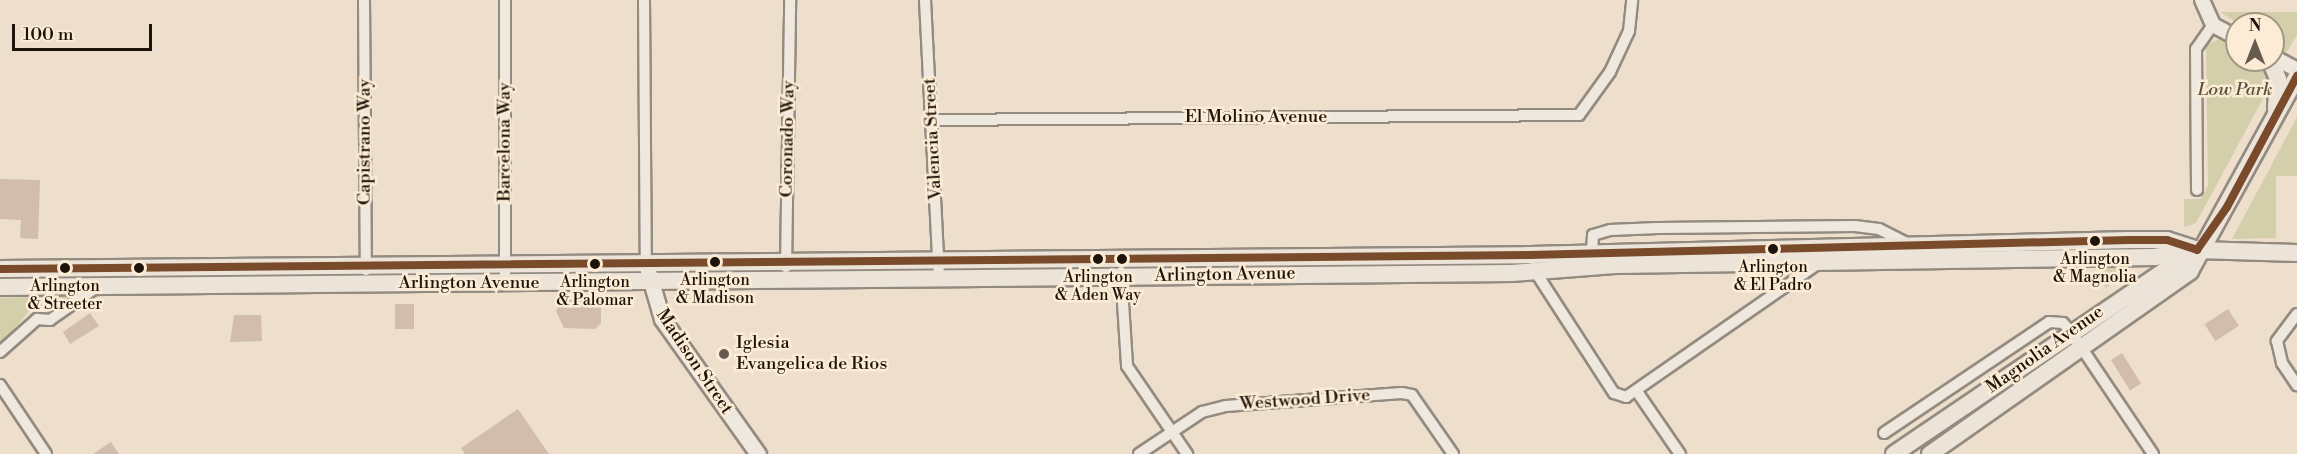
<!DOCTYPE html>
<style>
body{margin:0}
#map{position:relative;width:2297px;height:454px;overflow:hidden;background:#eddfcc;font-family:"Libre Bodoni",serif}
div>[style]{position:absolute}
.green>*{inset:0;background:#d4cfab}
.building>*{inset:0;background:#d2bdad;transform-origin:0 0}
.roads{filter:drop-shadow(2px 0 #948b80) drop-shadow(-2px 0 #948b80) drop-shadow(0 2px #948b80) drop-shadow(0 -2px #948b80)}
.minor>*{height:10px;margin:-5px;padding:0 5px;transform-origin:5px;border-radius:5px;background:#efe8df}
.tertiary>*{height:14px;margin:-7px;padding:0 7px;transform-origin:7px;border-radius:7px;background:#efe8df}
.secondary>*{height:15px;margin:-7.5px;padding:0 7.5px;transform-origin:7.5px;border-radius:7.5px;background:#efe8df}
.primary>*{height:16px;margin:-8px;padding:0 8px;transform-origin:8px;border-radius:8px;background:#ece4d9}
.bus-1>*{height:8px;margin:-4px;padding:0 4px;transform-origin:4px;border-radius:4px;background:#7a4b2a}
.dots>*{width:16px;height:16px;translate:-50% -50%;box-sizing:border-box;border:3px solid #fcecd5;border-radius:50%}
span{translate:-50% -50%;white-space:nowrap;text-align:center;line-height:1.15;-webkit-text-stroke:5px #fcecd5;paint-order:stroke}
.bus-label{font-size:16px;color:#1f140b}
.park-label{font-size:18px;color:#57513a;font-style:italic}
.street-label{font-size:18px;color:#1f140b}
.poi-label{font-size:18px;color:#1f140b}
.left{translate:0 -50%;text-align:left}
.north{position:absolute;left:2225px;top:12px;width:60px;height:60px;box-sizing:border-box;background:#fcecd5;border:2px solid #a49684;border-radius:50%;rotate:0deg;font-size:16px;font-weight:700;line-height:24px;text-align:center;color:#1f140b}
.north::after{content:'';display:block;margin:auto;width:21px;height:27px;background:#675b4f;clip-path:polygon(50% 0,100% 100%,50% 72%,0 100%)}
.scale{position:absolute;left:12px;top:24px;width:140px;height:27px;box-sizing:border-box;border:3px solid #1f140b;border-top:0;padding-left:8px;font-size:18px;line-height:21px;white-space:nowrap;color:#1f140b;-webkit-text-stroke:4px #fcecd5;paint-order:stroke}
</style>
<div id="map">
<div class="green">
<i style="clip-path:polygon(2220px 12px,2297px 12px,2297px 35px,2286px 53px,2273px 45px,2273px 24px,2239px 24px)"></i>
<i style="clip-path:polygon(2222px 38px,2237px 46px,2237px 60px,2262px 60px,2272px 82px,2196px 223px,2184px 227px,2184px 199px,2201px 199px,2208px 185px,2206px 45px)"></i>
<i style="clip-path:polygon(2297px 117px,2297px 176px,2276px 176px,2276px 238px,2232px 239px)"></i>
<i style="clip-path:polygon(2095px 264px,2123px 264px,2128px 271px,2106px 288px)"></i>
<i style="clip-path:polygon(86px 295px,51px 316px,43px 307px,30px 310px,0 346px,0 298px)"></i>
</div>
<div class="building">
<i style="clip-path:polygon(0 179px,40px 180px,38px 239px,20px 238px,21px 220px,0 219px)"></i>
<i style="clip-path:polygon(561px 300px,601px 300px,601px 323px,595px 329px,564px 328px,556px 311px)"></i>
<i style="left:395px;top:304px;width:19px;height:25px"></i>
<i style="left:2228px;top:309px;width:20px;height:28px;rotate:57deg"></i>
<i style="clip-path:polygon(90px 313px,99px 326px,70px 344px,63px 332px)"></i>
<i style="clip-path:polygon(234px 315px,261px 315px,262px 341px,230px 342px)"></i>
<i style="left:2122px;top:353px;width:36px;height:13px;rotate:58deg"></i>
<i style="clip-path:polygon(518px 409px,549px 454px,465px 454px,461px 448px)"></i>
<i style="clip-path:polygon(111px 442px,119px 454px,93px 454px)"></i>
</div>
<div class="roads">
<div class="minor">
<i style="left:364px;top:0;width:270px;rotate:89.6deg"></i>
<i style="left:644px;top:0;width:263px;rotate:89.6deg"></i>
<i style="left:925px;top:0;width:278px;rotate:87.1deg"></i>
<i style="left:933px;top:120px;width:646px;rotate:-0.44deg"></i>
<i style="left:1579px;top:115px;width:53px;rotate:-54.2deg"></i>
<i style="left:1610px;top:72px;width:45px;rotate:-65.1deg"></i>
<i style="left:1629px;top:31px;width:31px;rotate:-84deg"></i>
<i style="left:2197px;top:190px;width:141px;rotate:-90.4deg"></i>
<i style="left:2196px;top:49px;width:29px;rotate:-55deg"></i>
<i style="left:1592px;top:250px;width:15px;rotate:-86deg"></i>
<i style="left:1593px;top:235px;width:18px;rotate:-16deg"></i>
<i style="left:1610px;top:230px;width:48px;rotate:-2.4deg"></i>
<i style="left:1658px;top:228px;width:197px;rotate:-0.6deg"></i>
<i style="left:1855px;top:226px;width:24px;rotate:7deg"></i>
<i style="left:1879px;top:229px;width:31px;rotate:27deg"></i>
<i style="left:786px;top:267px;width:267px;rotate:-89.1deg"></i>
<i style="left:1533px;top:268px;width:149px;rotate:57.1deg"></i>
<i style="left:1614px;top:393px;width:13px;rotate:18deg"></i>
<i style="left:1626px;top:397px;width:236px;rotate:-34.8deg"></i>
<i style="left:1121px;top:272px;width:94px;rotate:86.3deg"></i>
<i style="left:1127px;top:366px;width:107px;rotate:55.7deg"></i>
<i style="left:505px;top:283px;width:283px;rotate:-90deg"></i>
<i style="left:2297px;top:314px;width:34px;rotate:127deg"></i>
<i style="left:2277px;top:341px;width:23px;rotate:77deg"></i>
<i style="left:2282px;top:363px;width:27px;rotate:56deg"></i>
<i style="left:0;top:352px;width:50px;rotate:-41.7deg"></i>
<i style="left:37px;top:319px;width:13px;rotate:4deg"></i>
<i style="left:50px;top:320px;width:57px;rotate:-35.1deg"></i>
<i style="left:0;top:385px;width:83px;rotate:56.3deg"></i>
<i style="left:1638px;top:393px;width:74px;rotate:55.5deg"></i>
<i style="left:1884px;top:433px;width:199px;rotate:-33.9deg"></i>
<i style="left:2049px;top:322px;width:14px;rotate:4deg"></i>
<i style="left:2063px;top:323px;width:12px;rotate:48deg"></i>
<i style="left:2071px;top:332px;width:147px;rotate:56.1deg"></i>
<i style="left:1139px;top:454px;width:76px;rotate:-33.7deg"></i>
<i style="left:1202px;top:412px;width:25px;rotate:-14deg"></i>
<i style="left:1226px;top:406px;width:176px;rotate:-4.2deg"></i>
<i style="left:1402px;top:393px;width:10px;rotate:11deg"></i>
<i style="left:1412px;top:395px;width:72px;rotate:55.2deg"></i>
</div>
<div class="tertiary">
<i style="left:2202px;top:0;width:27px;rotate:66deg"></i>
<i style="left:2213px;top:25px;width:27px;rotate:28deg"></i>
<i style="left:2273px;top:57px;width:27px;rotate:28deg"></i>
</div>
<div class="secondary">
<i style="left:648px;top:271px;width:50px;rotate:73.7deg"></i>
<i style="left:662px;top:319px;width:166px;rotate:54.6deg"></i>
</div>
<div class="primary">
<i style="left:2270px;top:60px;width:21px;rotate:67deg"></i>
<i style="left:2278px;top:79px;width:30px;rotate:94deg"></i>
<i style="left:0;top:269px;width:1530px;rotate:-0.52deg"></i>
<i style="left:1530px;top:255px;width:599px;rotate:-1.43deg"></i>
<i style="left:2129px;top:240px;width:38px"></i>
<i style="left:2167px;top:240px;width:28px;rotate:18deg"></i>
<i style="left:0;top:287px;width:1512px;rotate:-0.53deg"></i>
<i style="left:1512px;top:273px;width:103px;rotate:-4.4deg"></i>
<i style="left:1615px;top:265px;width:540px;rotate:-0.85deg"></i>
<i style="left:2155px;top:257px;width:43px;rotate:-9.5deg"></i>
<i style="left:2197px;top:250px;width:100px;rotate:1.7deg"></i>
<i style="left:1894px;top:454px;width:353px;rotate:-34.1deg"></i>
<i style="left:1930px;top:454px;width:318px;rotate:-35.1deg"></i>
<i style="left:2190px;top:271px;width:222px;rotate:-61.2deg"></i>
</div>
</div>
<div class="bus-1">
<i style="left:2197px;top:250px;width:52px;rotate:-55.1deg"></i>
<i style="left:2227px;top:207px;width:149px;rotate:-61.9deg"></i>
<i style="left:0;top:269px;width:1530px;rotate:-0.52deg"></i>
<i style="left:1530px;top:255px;width:599px;rotate:-1.43deg"></i>
<i style="left:2129px;top:240px;width:38px"></i>
<i style="left:2167px;top:240px;width:32px;rotate:18deg"></i>
</div>
<div class="dots">
<i style="left:2095px;top:241px;background:#1f140b"></i>
<i style="left:1773px;top:249px;background:#1f140b"></i>
<i style="left:1098px;top:259px;background:#1f140b"></i>
<i style="left:1122px;top:259px;background:#1f140b"></i>
<i style="left:715px;top:262px;background:#1f140b"></i>
<i style="left:595px;top:264px;background:#1f140b"></i>
<i style="left:65px;top:268px;background:#1f140b"></i>
<i style="left:139px;top:268px;background:#1f140b"></i>
<i style="left:724px;top:354px;background:#675b4f"></i>
</div>
<div class="bus-label">
<span style="left:2095px;top:268px">Arlington<br>&amp; Magnolia</span>
<span style="left:1773px;top:276px">Arlington<br>&amp; El Padro</span>
<span style="left:1098px;top:286px">Arlington<br>&amp; Aden Way</span>
<span style="left:715px;top:289px">Arlington<br>&amp; Madison</span>
<span style="left:595px;top:291px">Arlington<br>&amp; Palomar</span>
<span style="left:65px;top:295px">Arlington<br>&amp; Streeter</span>
</div>
<div class="park-label">
<span style="left:2235px;top:90px">Low Park</span>
</div>
<div class="street-label">
<span style="left:1256px;top:117px">El Molino Avenue</span>
<span style="left:788px;top:139px;rotate:-89deg">Coronado Way</span>
<span style="left:933px;top:139px;rotate:-93deg">Valencia Street</span>
<span style="left:365px;top:142px;rotate:-90deg">Capistrano Way</span>
<span style="left:505px;top:142px;rotate:-90deg">Barcelona Way</span>
<span style="left:1225px;top:275px;rotate:-1deg">Arlington Avenue</span>
<span style="left:469px;top:283px">Arlington Avenue</span>
<span style="left:2045px;top:350px;rotate:-35deg">Magnolia Avenue</span>
<span style="left:694px;top:362px;rotate:56deg">Madison Street</span>
<span style="left:1305px;top:400px;rotate:-4deg">Westwood Drive</span>
</div>
<div class="poi-label">
<span class="left" style="left:736px;top:354px">Iglesia<br>Evangelica de Rios</span>
</div>
<div class="north">N</div>
<div class="scale">100 m</div>
</div>
